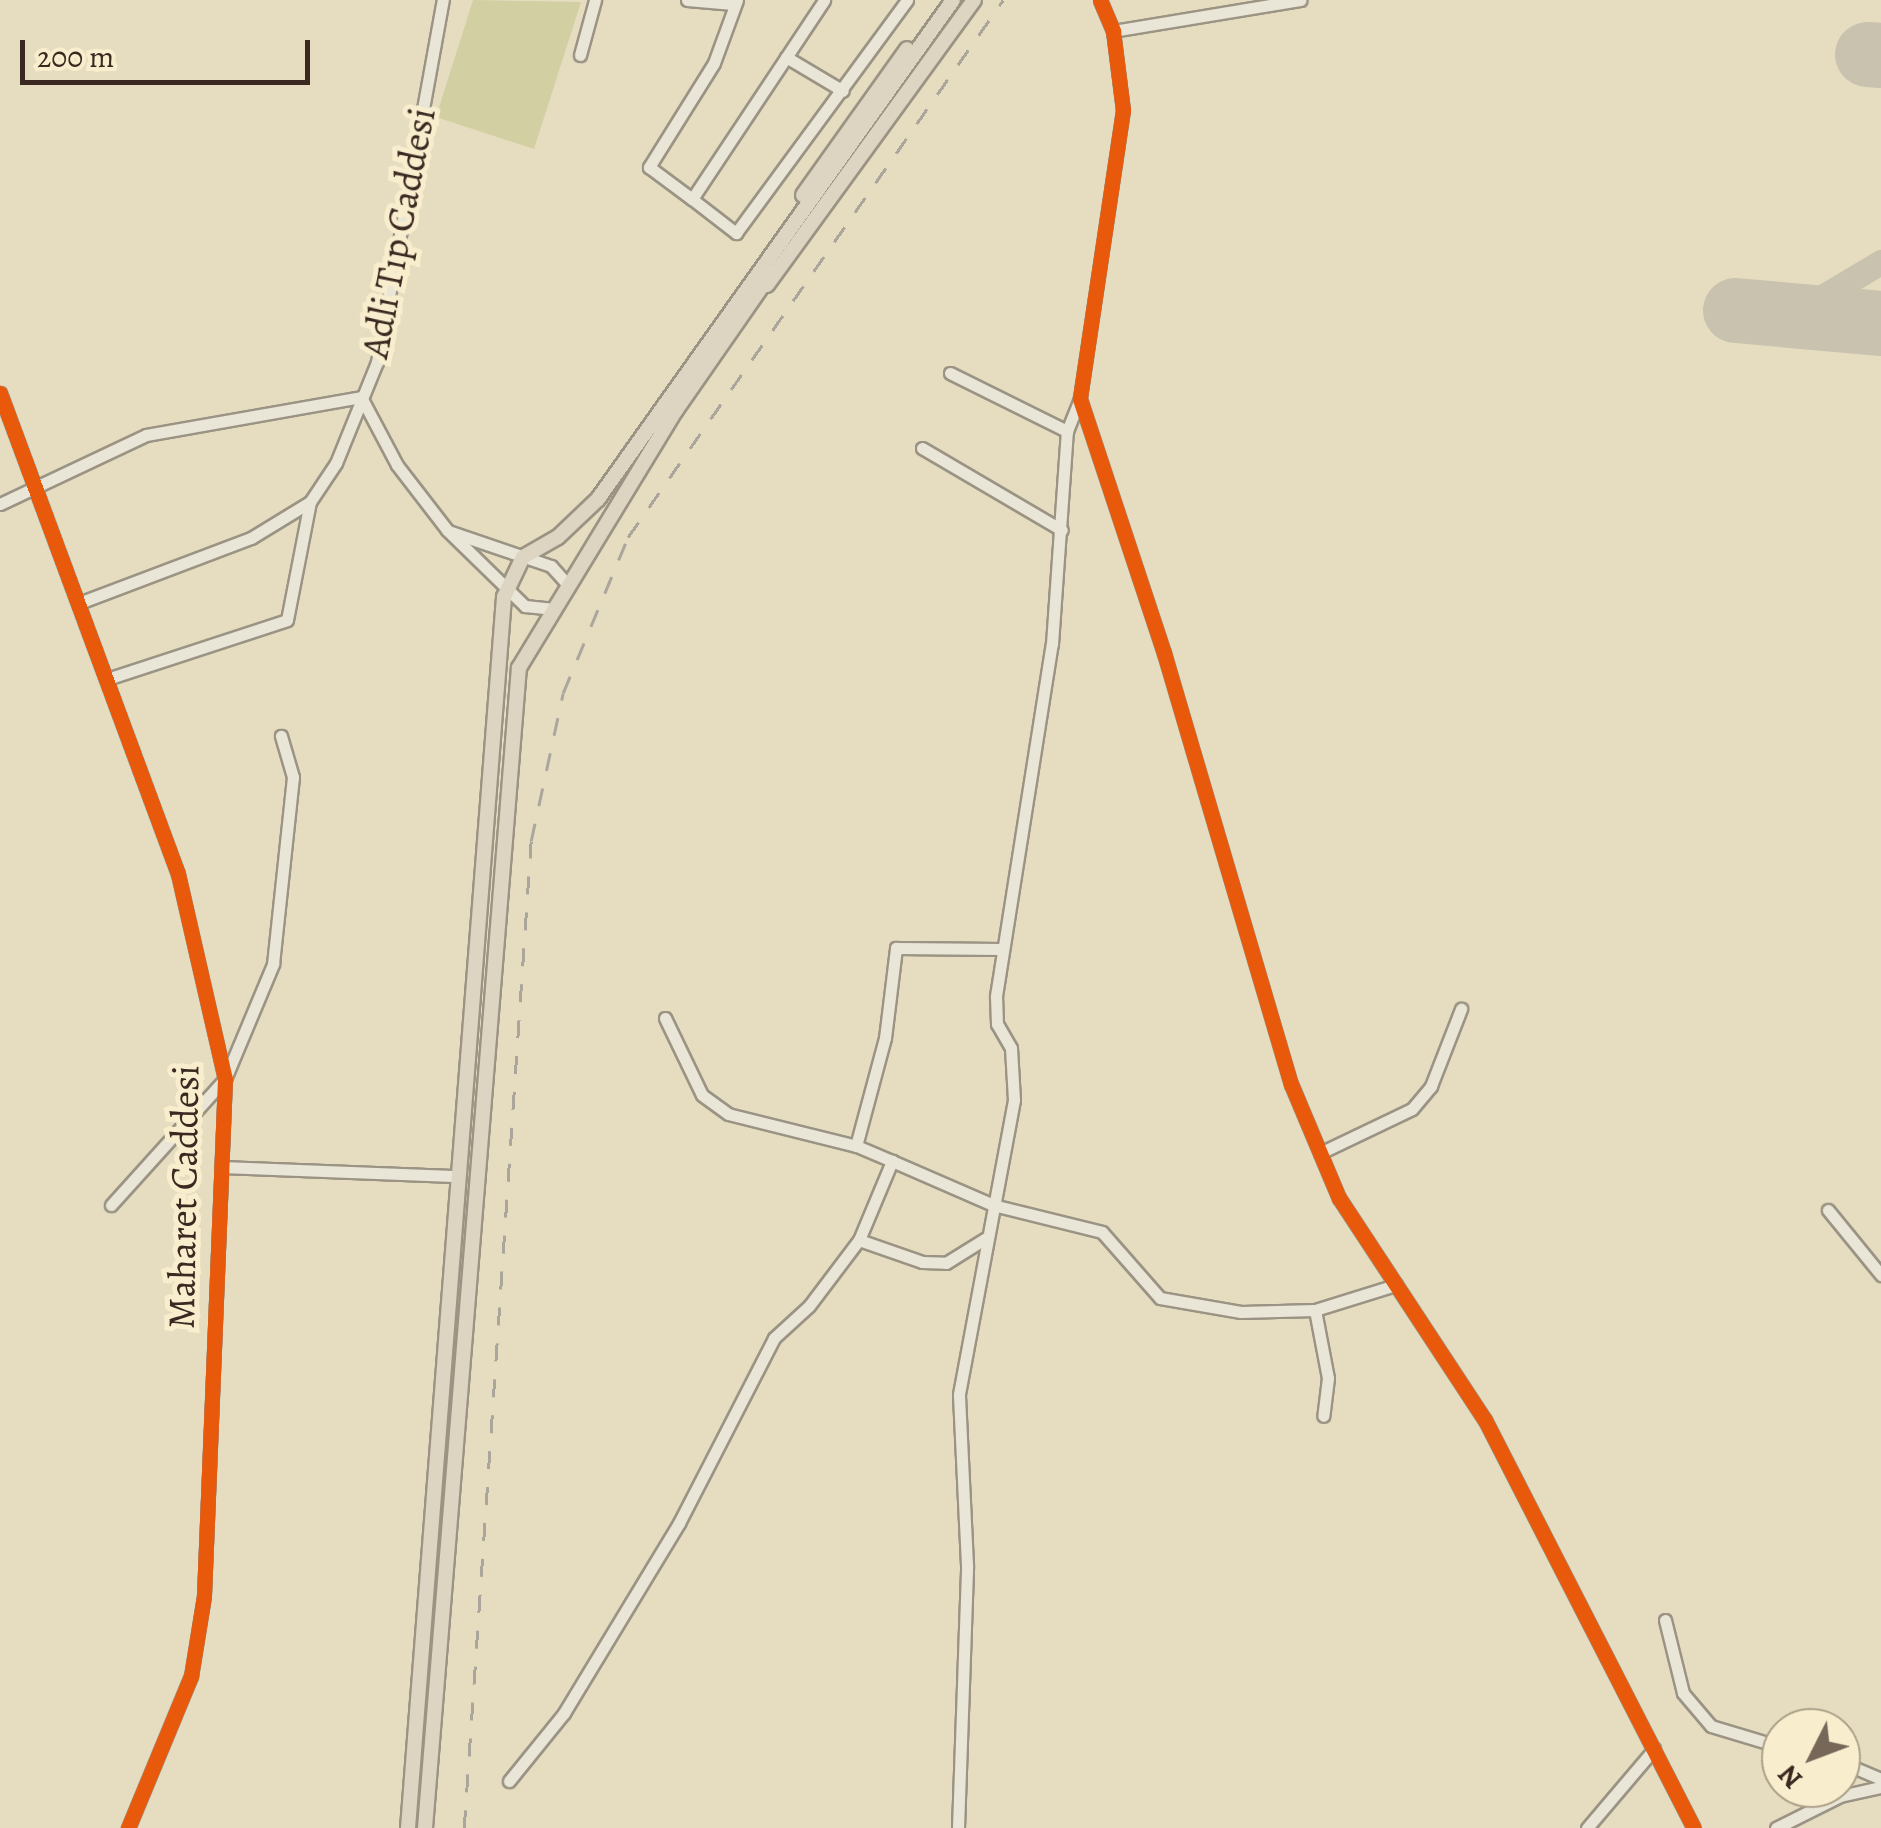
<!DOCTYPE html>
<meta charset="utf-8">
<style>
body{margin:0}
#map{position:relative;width:1881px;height:1828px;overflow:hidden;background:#e6ddc1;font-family:Alegreya,serif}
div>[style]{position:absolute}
.green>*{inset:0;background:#d2cfa2}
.taxiway>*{height:25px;margin:-12.5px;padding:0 12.5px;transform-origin:12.5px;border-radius:12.5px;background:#c8c2ae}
.runway>*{height:65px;margin:-32.5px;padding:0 32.5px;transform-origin:32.5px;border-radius:32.5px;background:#c8c2ae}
.roads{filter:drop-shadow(2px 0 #9b9383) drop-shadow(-2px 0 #9b9383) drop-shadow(0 2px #9b9383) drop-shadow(0 -2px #9b9383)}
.minor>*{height:11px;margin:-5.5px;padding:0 5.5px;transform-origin:5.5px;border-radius:5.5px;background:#e9e6d7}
.major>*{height:14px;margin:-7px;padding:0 7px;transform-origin:7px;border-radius:7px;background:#ddd4c2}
.rail>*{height:2.5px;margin-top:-1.25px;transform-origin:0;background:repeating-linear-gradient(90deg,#aaa69b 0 18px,transparent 0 36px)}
.cycleway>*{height:15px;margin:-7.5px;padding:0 7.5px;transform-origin:7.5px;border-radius:7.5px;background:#e8590c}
span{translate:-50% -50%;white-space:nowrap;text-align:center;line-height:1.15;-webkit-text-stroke:10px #f8eecd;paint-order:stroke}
.street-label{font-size:38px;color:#3a2821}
.north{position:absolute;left:1761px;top:1708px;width:100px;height:100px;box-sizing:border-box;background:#f8eecd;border:2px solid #ac9f88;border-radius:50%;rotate:228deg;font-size:28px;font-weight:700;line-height:40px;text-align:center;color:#3a2821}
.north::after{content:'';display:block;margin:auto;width:35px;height:45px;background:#766759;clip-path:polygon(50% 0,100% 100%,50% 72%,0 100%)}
.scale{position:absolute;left:20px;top:40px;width:290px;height:45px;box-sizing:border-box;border:5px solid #3a2821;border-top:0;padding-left:12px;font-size:30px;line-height:35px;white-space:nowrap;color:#3a2821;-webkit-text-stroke:8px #f8eecd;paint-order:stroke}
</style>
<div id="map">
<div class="green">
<i style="clip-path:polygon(473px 0,581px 2px,534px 149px,436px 117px)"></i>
</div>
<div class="taxiway">
<i style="left:1792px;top:315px;width:104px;rotate:-30.8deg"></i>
</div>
<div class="runway">
<i style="left:1867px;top:54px;width:14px;rotate:4deg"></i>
<i style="left:1735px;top:310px;width:147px;rotate:5.1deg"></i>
</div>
<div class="roads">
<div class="minor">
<i style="left:687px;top:0;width:46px;rotate:5deg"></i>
<i style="left:737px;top:0;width:67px;rotate:110.1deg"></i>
<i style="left:714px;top:63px;width:123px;rotate:122deg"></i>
<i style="left:649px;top:167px;width:54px;rotate:36.7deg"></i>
<i style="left:692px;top:199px;width:239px;rotate:-56.4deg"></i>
<i style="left:1100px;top:0;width:34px;rotate:67deg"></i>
<i style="left:1113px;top:31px;width:80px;rotate:82.8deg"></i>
<i style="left:1123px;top:110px;width:292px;rotate:98.5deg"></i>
<i style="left:1080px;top:399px;width:268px;rotate:71.7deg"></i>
<i style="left:1164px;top:653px;width:449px;rotate:73.6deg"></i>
<i style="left:1291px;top:1084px;width:124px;rotate:67.2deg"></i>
<i style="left:1339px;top:1198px;width:266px;rotate:56.7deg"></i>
<i style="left:1485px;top:1420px;width:458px;rotate:62.9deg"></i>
<i style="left:1113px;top:31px;width:190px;rotate:-9.4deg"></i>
<i style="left:580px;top:55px;width:57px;rotate:-74.7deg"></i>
<i style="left:786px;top:57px;width:66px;rotate:30.8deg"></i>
<i style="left:692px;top:199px;width:56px;rotate:37.7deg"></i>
<i style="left:736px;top:233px;width:289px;rotate:-53.7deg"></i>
<i style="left:950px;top:373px;width:131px;rotate:26.4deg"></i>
<i style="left:0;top:393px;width:513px;rotate:69.69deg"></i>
<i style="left:178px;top:874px;width:210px;rotate:77.1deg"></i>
<i style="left:225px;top:1079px;width:517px;rotate:92.33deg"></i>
<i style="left:204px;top:1596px;width:81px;rotate:99.2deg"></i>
<i style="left:191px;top:1676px;width:165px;rotate:112.5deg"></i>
<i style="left:922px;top:448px;width:162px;rotate:30.4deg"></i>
<i style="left:0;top:504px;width:161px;rotate:-25.3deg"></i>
<i style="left:146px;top:435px;width:218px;rotate:-10deg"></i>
<i style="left:361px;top:397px;width:77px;rotate:62.1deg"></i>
<i style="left:397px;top:465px;width:82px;rotate:52.4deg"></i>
<i style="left:447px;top:530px;width:109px;rotate:44.3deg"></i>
<i style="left:525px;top:606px;width:27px;rotate:6deg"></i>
<i style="left:451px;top:532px;width:106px;rotate:18.8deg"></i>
<i style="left:551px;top:566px;width:24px;rotate:48deg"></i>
<i style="left:79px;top:603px;width:184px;rotate:-20.7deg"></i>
<i style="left:251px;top:538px;width:69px;rotate:-31.4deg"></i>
<i style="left:107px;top:679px;width:189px;rotate:-18.1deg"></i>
<i style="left:287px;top:620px;width:120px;rotate:-79deg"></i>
<i style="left:310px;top:502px;width:47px;rotate:-56.3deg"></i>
<i style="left:336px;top:463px;width:109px;rotate:-67.9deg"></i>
<i style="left:377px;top:362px;width:368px;rotate:-79.7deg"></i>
<i style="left:665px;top:1018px;width:85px;rotate:64.3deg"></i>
<i style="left:702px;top:1095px;width:32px;rotate:36deg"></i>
<i style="left:728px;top:1114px;width:132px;rotate:14deg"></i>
<i style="left:1320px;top:1153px;width:102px;rotate:-25.6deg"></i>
<i style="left:1412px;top:1109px;width:30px;rotate:-50deg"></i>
<i style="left:1431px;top:1086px;width:83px;rotate:-68.7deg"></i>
<i style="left:892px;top:1161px;width:39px;rotate:-157deg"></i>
<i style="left:856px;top:1146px;width:112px;rotate:-75deg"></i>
<i style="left:885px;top:1038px;width:91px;rotate:-83deg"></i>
<i style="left:896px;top:948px;width:105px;rotate:0.5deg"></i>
<i style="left:221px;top:1167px;width:233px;rotate:2.2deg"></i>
<i style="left:111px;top:1205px;width:170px;rotate:-47.9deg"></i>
<i style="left:225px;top:1079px;width:125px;rotate:-67.3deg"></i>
<i style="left:273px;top:964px;width:188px;rotate:-83.9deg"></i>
<i style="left:293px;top:777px;width:43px;rotate:-106.3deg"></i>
<i style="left:1828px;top:1210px;width:84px;rotate:50.8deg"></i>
<i style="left:859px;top:1240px;width:67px;rotate:19.2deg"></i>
<i style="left:922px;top:1262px;width:24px;rotate:2deg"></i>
<i style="left:946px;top:1263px;width:47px;rotate:-32deg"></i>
<i style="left:1315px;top:1310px;width:69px;rotate:79.2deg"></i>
<i style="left:1328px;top:1378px;width:38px;rotate:97deg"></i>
<i style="left:1665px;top:1620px;width:75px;rotate:76.1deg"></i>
<i style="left:1683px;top:1693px;width:43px;rotate:49.7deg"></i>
<i style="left:1711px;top:1726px;width:73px;rotate:16.7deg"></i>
<i style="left:1841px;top:1762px;width:43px;rotate:23deg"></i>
<i style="left:509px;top:1781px;width:87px;rotate:-51deg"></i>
<i style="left:564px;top:1713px;width:222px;rotate:-58.8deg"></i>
<i style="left:679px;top:1523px;width:208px;rotate:-62.8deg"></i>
<i style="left:774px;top:1338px;width:47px;rotate:-42.4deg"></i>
<i style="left:809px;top:1306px;width:83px;rotate:-52.9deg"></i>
<i style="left:859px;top:1240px;width:86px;rotate:-67.3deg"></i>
<i style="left:892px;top:1161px;width:110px;rotate:23.5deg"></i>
<i style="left:993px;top:1205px;width:112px;rotate:13.9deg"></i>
<i style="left:1102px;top:1232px;width:88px;rotate:48.7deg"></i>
<i style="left:1160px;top:1298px;width:82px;rotate:9.8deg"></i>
<i style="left:1241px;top:1312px;width:74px;rotate:-1.5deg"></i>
<i style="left:1315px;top:1310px;width:85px;rotate:-17.2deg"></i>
<i style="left:958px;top:1828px;width:263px;rotate:-88deg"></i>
<i style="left:967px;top:1565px;width:171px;rotate:-92.7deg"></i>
<i style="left:959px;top:1394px;width:299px;rotate:-79.4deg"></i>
<i style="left:1014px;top:1100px;width:52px;rotate:-93.3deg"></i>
<i style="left:1011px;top:1048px;width:28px;rotate:-120deg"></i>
<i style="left:997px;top:1024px;width:28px;rotate:-92deg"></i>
<i style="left:996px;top:996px;width:356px;rotate:-81deg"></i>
<i style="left:1052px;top:644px;width:214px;rotate:-86deg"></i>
<i style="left:1067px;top:431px;width:35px;rotate:-68deg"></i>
<i style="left:1587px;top:1828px;width:104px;rotate:-49.7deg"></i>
<i style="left:1776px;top:1828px;width:72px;rotate:-26.6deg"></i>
<i style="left:1840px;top:1796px;width:42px;rotate:-12.4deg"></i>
</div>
<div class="major">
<i style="left:803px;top:195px;width:179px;rotate:-54.5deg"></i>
<i style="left:767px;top:285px;width:352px;rotate:-54deg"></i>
<i style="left:408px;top:1828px;width:1235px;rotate:-85.54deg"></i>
<i style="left:504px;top:597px;width:44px;rotate:-64.6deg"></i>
<i style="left:523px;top:557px;width:40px;rotate:-29.7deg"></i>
<i style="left:558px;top:537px;width:55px;rotate:-43.5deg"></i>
<i style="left:598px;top:499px;width:612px;rotate:-54.57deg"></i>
<i style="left:425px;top:1828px;width:1164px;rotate:-85.37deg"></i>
<i style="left:519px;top:668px;width:302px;rotate:-58.7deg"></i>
<i style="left:676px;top:410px;width:168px;rotate:-55.2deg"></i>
</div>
</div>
<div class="rail">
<i style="left:464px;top:1828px;width:989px;rotate:-86.12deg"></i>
<i style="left:531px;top:841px;width:151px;rotate:-77.8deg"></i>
<i style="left:563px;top:693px;width:169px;rotate:-67.4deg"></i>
<i style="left:628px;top:537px;width:655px;rotate:-55.07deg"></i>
</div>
<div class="cycleway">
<i style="left:1100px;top:0;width:34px;rotate:67deg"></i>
<i style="left:1113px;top:31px;width:80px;rotate:82.8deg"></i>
<i style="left:1123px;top:110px;width:292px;rotate:98.5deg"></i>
<i style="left:1080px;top:399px;width:268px;rotate:71.7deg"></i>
<i style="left:1164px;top:653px;width:449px;rotate:73.6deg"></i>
<i style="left:1291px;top:1084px;width:124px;rotate:67.2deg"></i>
<i style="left:1339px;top:1198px;width:266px;rotate:56.7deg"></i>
<i style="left:1485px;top:1420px;width:458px;rotate:62.9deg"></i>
<i style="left:0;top:393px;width:513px;rotate:69.69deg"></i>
<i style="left:178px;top:874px;width:210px;rotate:77.1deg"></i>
<i style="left:225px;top:1079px;width:517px;rotate:92.33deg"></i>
<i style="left:204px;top:1596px;width:81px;rotate:99.2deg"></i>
<i style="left:191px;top:1676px;width:165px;rotate:112.5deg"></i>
</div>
<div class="street-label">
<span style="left:399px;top:233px;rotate:-79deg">Adli Tıp Caddesi</span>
<span style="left:184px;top:1197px;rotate:-89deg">Maharet Caddesi</span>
</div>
<div class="north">N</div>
<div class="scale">200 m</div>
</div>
